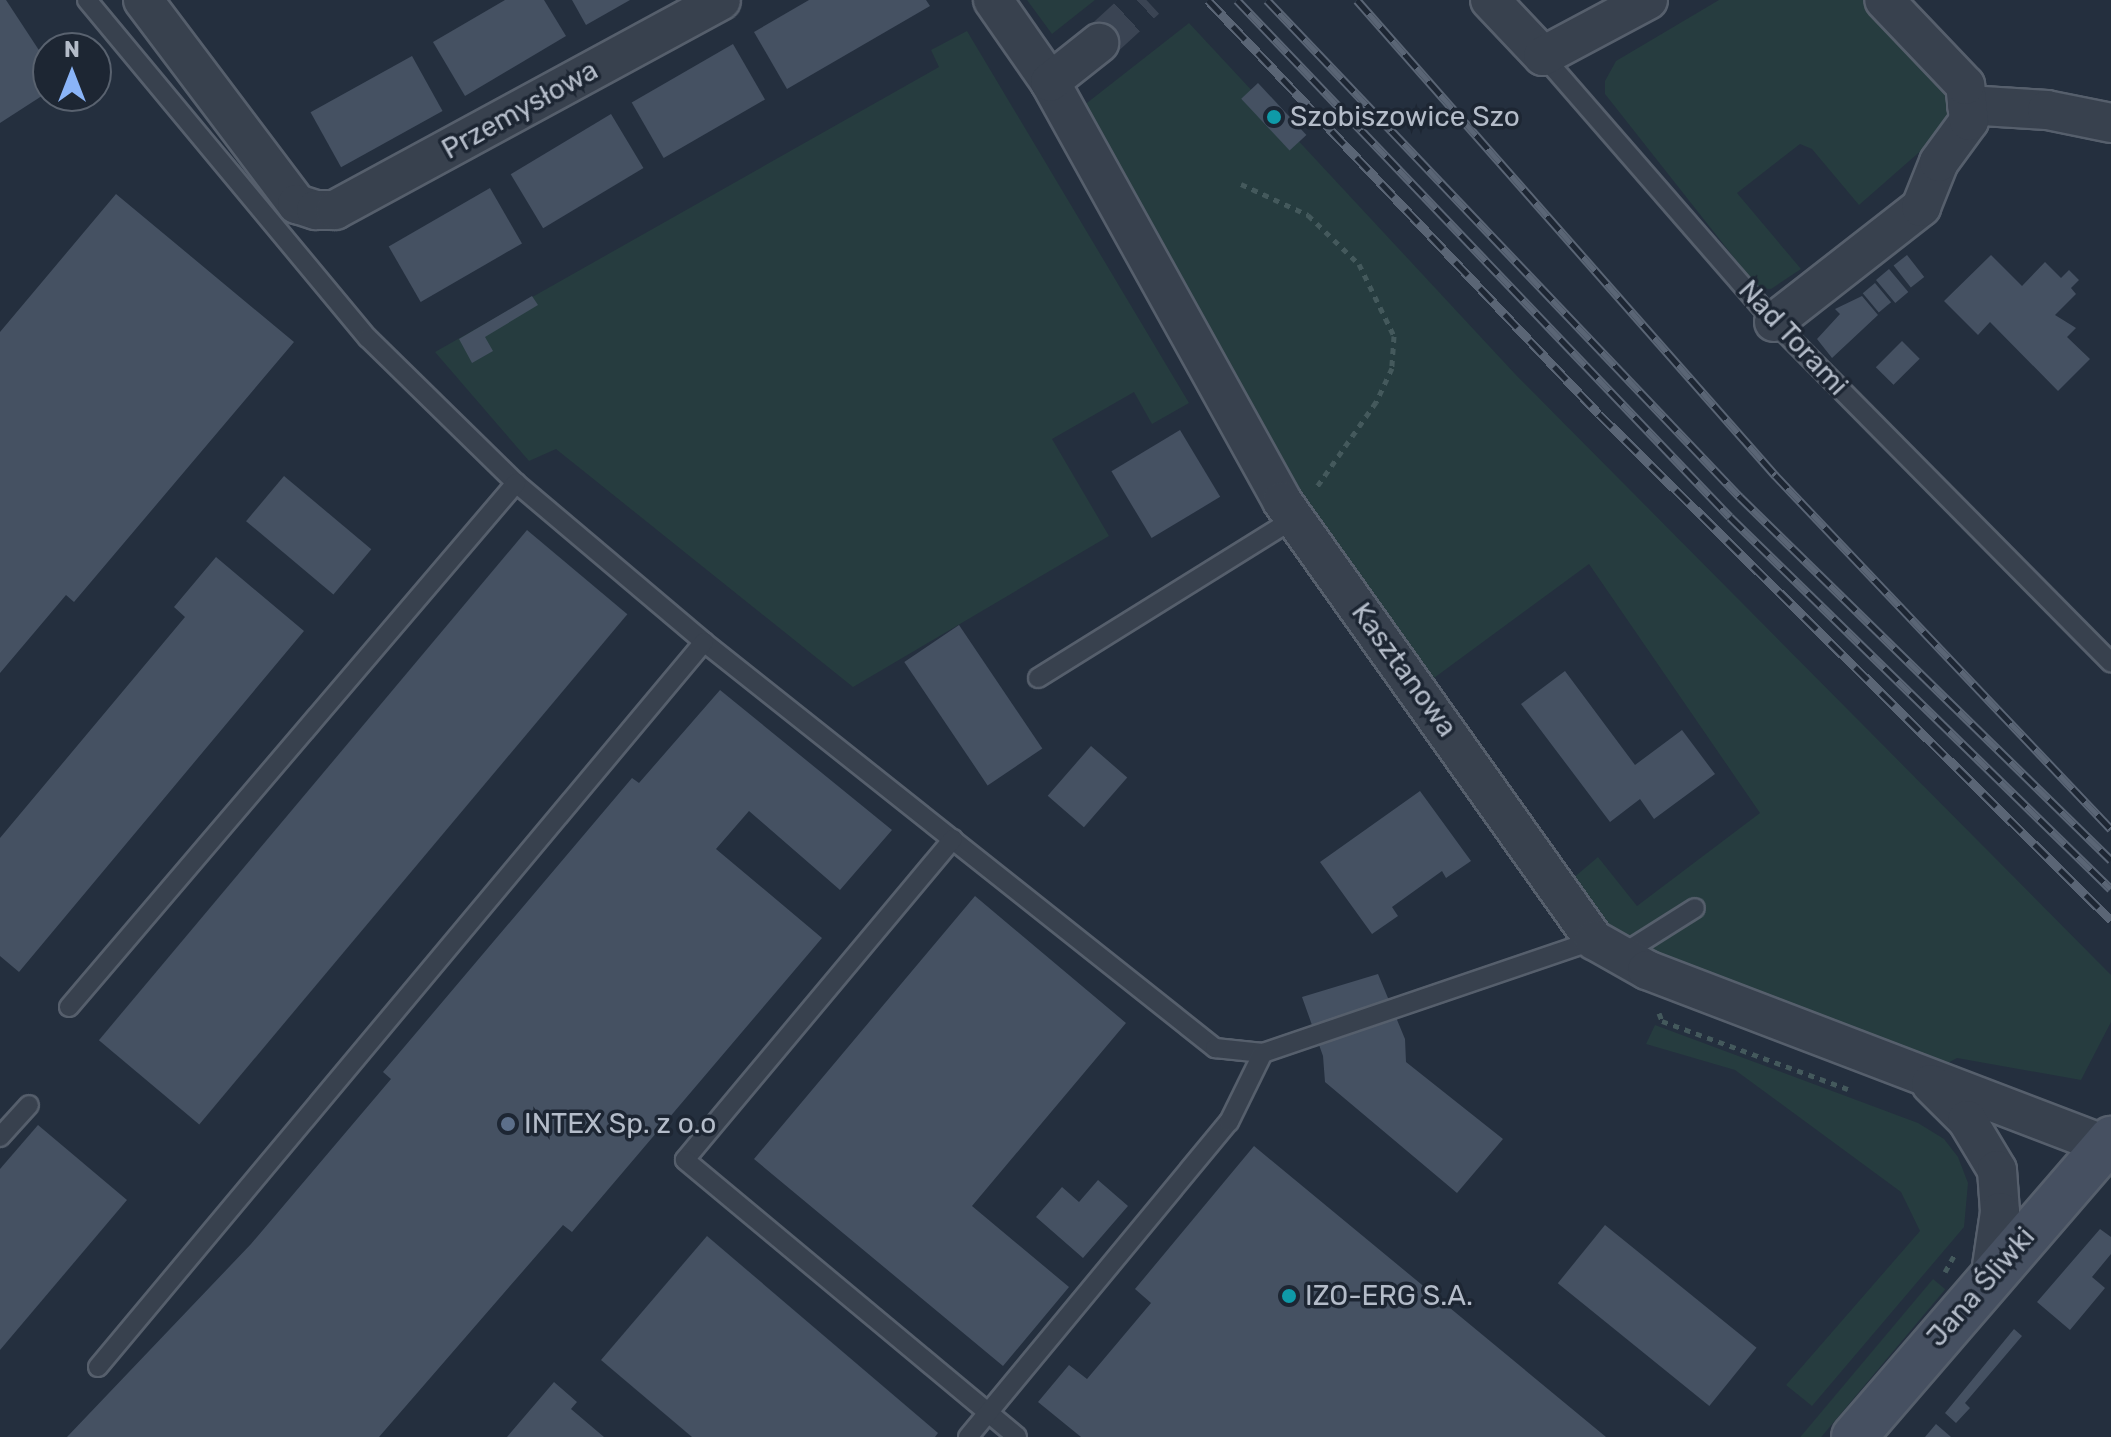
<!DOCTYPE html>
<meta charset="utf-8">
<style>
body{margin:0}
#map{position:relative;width:2111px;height:1437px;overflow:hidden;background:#242f3e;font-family:Rubik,sans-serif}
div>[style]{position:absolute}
.green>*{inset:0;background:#263c3f;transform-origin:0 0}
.building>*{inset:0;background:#455162;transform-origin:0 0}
.street-tunnel>*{height:38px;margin-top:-19px;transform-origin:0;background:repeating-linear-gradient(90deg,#3a4453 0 38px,transparent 0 57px)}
.path>*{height:5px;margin-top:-2.5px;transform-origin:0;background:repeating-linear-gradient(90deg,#44595c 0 6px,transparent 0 12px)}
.roads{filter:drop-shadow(2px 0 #565f6c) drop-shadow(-2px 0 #565f6c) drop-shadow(0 2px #565f6c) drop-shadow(0 -2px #565f6c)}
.lane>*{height:18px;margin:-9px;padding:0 9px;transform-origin:9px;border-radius:9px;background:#38414e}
.street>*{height:38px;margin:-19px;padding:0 19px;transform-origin:19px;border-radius:19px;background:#38414e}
.secondary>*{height:44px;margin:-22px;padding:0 22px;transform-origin:22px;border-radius:22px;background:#465061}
.rail>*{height:9px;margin-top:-4.5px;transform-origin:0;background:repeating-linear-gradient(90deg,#1d2633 0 18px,#5a6575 0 36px);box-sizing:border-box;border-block:2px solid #5a6575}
.dots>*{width:22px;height:22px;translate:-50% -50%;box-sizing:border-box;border:4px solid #1d2633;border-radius:50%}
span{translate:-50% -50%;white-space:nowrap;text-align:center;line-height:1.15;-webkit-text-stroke:7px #1d2633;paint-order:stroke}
.street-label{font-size:28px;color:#b4bcc9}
.poi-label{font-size:28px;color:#b4bcc9}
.left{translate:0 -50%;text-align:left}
.north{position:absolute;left:32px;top:32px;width:80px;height:80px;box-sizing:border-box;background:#1d2633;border:2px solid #59626f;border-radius:50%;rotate:0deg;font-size:22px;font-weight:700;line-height:32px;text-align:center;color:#b4bcc9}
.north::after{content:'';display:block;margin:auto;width:28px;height:36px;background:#8ab4f8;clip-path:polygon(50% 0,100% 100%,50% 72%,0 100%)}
</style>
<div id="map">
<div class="green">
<i style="clip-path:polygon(1027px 0,1095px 0,1052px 34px)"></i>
<i style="clip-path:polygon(1719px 0,1867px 0,1958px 94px,1948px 127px,1859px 205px,1812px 149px,1800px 144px,1737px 193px,1801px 269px,1771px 289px,1758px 288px,1605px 94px,1605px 81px,1616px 61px)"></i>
<i style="clip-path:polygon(1189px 23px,1516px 375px,2111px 975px,2111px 1022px,2081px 1080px,1957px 1058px,1924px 1076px,1647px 970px,1558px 891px,1598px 857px,1637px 906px,1760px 813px,1589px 564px,1419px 689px,1069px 117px)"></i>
<i style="clip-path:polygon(967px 31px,1189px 403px,1152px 424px,1134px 392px,1052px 439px,1109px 536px,853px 687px,556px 449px,529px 461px,435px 352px,939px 67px,931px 50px)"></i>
<i style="clip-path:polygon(1655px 1025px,1918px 1123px,1944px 1139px,1958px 1157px,1968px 1183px,1964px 1227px,1812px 1406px,1786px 1385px,1920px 1231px,1901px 1192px,1735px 1070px,1646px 1044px)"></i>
<i style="left:1933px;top:1279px;width:16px;height:206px;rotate:40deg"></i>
</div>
<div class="building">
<i style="clip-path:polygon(0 0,6px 0,48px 64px,48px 92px,0 123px)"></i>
<i style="clip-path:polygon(505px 0,544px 0,566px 36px,465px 96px,433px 42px)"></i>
<i style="clip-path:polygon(572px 0,630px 0,586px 25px)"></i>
<i style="clip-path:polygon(809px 0,926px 0,930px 6px,787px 89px,754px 32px)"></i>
<i style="left:733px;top:44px;width:64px;height:117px;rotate:60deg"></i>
<i style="left:412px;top:56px;width:63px;height:116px;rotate:61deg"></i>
<i style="left:1258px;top:83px;width:71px;height:23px;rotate:47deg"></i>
<i style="left:611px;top:114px;width:63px;height:117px;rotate:59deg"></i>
<i style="left:490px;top:188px;width:64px;height:117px;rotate:60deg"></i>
<i style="clip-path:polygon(116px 194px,294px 342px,74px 602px,66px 595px,0 673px,0 332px)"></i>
<i style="left:1907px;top:255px;width:28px;height:17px;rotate:52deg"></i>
<i style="clip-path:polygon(1991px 255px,2022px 286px,2045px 262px,2061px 278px,2069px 270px,2079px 280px,2071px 288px,2076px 294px,2055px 315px,2076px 328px,2067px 337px,2090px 359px,2058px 391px,1990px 322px,1978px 335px,1944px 301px)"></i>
<i style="left:1889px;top:269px;width:30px;height:17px;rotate:50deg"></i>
<i style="left:1875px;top:283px;width:25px;height:16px;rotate:50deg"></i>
<i style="clip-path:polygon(532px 296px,538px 305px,485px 337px,493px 351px,472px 363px,459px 339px)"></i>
<i style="clip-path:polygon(1862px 296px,1878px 315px,1832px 358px,1817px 339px,1840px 314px,1835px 309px)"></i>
<i style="left:1902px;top:341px;width:25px;height:37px;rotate:45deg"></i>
<i style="left:1180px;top:430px;width:78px;height:80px;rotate:59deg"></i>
<i style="left:284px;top:476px;width:114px;height:59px;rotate:40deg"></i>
<i style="left:527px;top:530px;width:131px;height:666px;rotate:40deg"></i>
<i style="clip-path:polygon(216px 557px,304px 631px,19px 972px,0 956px,0 838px,185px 617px,174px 607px)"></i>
<i style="left:959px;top:625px;width:149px;height:66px;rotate:56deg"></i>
<i style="clip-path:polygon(1565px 671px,1635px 765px,1682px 730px,1715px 774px,1654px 819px,1640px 799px,1610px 822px,1521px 704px)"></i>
<i style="clip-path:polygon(720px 690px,892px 830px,840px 890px,749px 811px,716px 849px,822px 938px,572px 1232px,563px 1225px,379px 1437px,67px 1437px,251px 1244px,391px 1079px,383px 1072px,632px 778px,639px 783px)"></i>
<i style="left:1091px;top:746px;width:48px;height:66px;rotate:41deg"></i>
<i style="clip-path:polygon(1420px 791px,1471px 861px,1446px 878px,1442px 871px,1392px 907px,1398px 916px,1372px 934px,1320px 862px)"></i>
<i style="clip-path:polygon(975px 896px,1126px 1023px,972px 1206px,1069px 1287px,1003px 1366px,754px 1159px)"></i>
<i style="clip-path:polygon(1378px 974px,1405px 1039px,1406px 1062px,1503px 1139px,1457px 1193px,1325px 1082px,1323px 1056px,1302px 997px)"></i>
<i style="clip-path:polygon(38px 1125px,127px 1200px,0 1350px,0 1169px)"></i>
<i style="clip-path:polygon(1254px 1146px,1606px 1437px,1081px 1437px,1038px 1402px,1069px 1365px,1087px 1379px,1151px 1303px,1135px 1289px)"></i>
<i style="clip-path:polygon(1098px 1180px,1128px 1206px,1083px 1258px,1036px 1217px,1062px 1187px,1079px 1202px)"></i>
<i style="left:1605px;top:1225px;width:195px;height:75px;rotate:39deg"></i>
<i style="clip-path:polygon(2100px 1229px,2111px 1237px,2111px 1254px,2092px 1277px,2105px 1288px,2070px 1330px,2037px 1302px)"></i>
<i style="clip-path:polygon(707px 1236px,938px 1433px,935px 1437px,692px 1437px,601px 1360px)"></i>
<i style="clip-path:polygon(2014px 1329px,2022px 1336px,1965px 1403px,1970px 1408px,1956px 1423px,1945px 1413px)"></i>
<i style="clip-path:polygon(554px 1382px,577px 1402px,571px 1409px,604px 1437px,507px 1437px)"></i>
<i style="clip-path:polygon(1936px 1424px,1951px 1437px,1925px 1437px)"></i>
</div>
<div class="street-tunnel">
<i style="left:1099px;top:43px;width:64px;rotate:-42.5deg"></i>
</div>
<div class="path">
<i style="left:1241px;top:184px;width:74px;rotate:24.8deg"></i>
<i style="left:1308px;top:215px;width:71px;rotate:43.9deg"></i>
<i style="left:1359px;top:264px;width:80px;rotate:64.1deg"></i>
<i style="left:1394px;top:336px;width:32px;rotate:94deg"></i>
<i style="left:1392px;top:368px;width:38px;rotate:115deg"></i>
<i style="left:1376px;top:402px;width:105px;rotate:124.9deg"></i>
<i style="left:1659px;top:1013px;width:9px;rotate:69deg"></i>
<i style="left:1662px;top:1021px;width:198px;rotate:20.1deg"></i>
<i style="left:1945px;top:1272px;width:23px;rotate:-61deg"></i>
</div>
<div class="roads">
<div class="lane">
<i style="left:87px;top:0;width:440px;rotate:50.3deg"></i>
<i style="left:368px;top:338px;width:207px;rotate:44.4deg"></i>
<i style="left:516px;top:483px;width:246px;rotate:40.2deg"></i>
<i style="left:704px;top:642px;width:653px;rotate:38.47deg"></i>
<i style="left:1215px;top:1048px;width:48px;rotate:5.9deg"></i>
<i style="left:1263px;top:1053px;width:350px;rotate:-18.8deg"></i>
<i style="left:1543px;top:56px;width:352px;rotate:49deg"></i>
<i style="left:1774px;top:322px;width:479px;rotate:45.3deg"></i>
<i style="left:1038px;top:678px;width:303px;rotate:-31.9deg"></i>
<i style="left:953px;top:839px;width:418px;rotate:129.9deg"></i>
<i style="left:685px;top:1160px;width:432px;rotate:39.8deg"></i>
<i style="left:1622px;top:954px;width:86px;rotate:-32.2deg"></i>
<i style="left:69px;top:1007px;width:689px;rotate:-49.53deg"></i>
<i style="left:0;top:1137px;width:43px;rotate:-47.8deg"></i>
<i style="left:98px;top:1367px;width:945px;rotate:-50.11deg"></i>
<i style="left:968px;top:1437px;width:409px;rotate:-50.4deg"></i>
<i style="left:1229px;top:1122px;width:77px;rotate:-63.8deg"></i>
</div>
<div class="street">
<i style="left:143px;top:0;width:256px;rotate:53deg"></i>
<i style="left:297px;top:204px;width:20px;rotate:18deg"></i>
<i style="left:316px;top:210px;width:19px"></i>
<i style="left:335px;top:210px;width:439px;rotate:-28.5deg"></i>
<i style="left:993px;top:0;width:100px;rotate:55.2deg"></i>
<i style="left:1050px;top:82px;width:479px;rotate:61deg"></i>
<i style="left:1282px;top:501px;width:539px;rotate:54.6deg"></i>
<i style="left:1594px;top:940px;width:61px;rotate:29.5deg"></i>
<i style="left:1647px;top:970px;width:491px;rotate:20.9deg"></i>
<i style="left:1490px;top:0;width:77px;rotate:46.6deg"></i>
<i style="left:1543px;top:56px;width:119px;rotate:-28.1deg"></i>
<i style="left:1050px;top:82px;width:63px;rotate:-38.5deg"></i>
<i style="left:1967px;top:105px;width:80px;rotate:3.6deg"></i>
<i style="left:2047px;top:110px;width:65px;rotate:11.5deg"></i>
<i style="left:1774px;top:322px;width:187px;rotate:-38deg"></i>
<i style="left:1921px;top:207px;width:48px;rotate:-68.2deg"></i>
<i style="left:1939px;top:162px;width:51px;rotate:-53.8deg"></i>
<i style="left:1969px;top:121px;width:36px;rotate:-96deg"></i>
<i style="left:1965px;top:85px;width:117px;rotate:-133.6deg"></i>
<i style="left:1931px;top:1084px;width:51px;rotate:45deg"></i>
<i style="left:1967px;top:1120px;width:58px;rotate:59deg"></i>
<i style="left:1997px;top:1170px;width:42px;rotate:85.9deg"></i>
<i style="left:2000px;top:1212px;width:62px;rotate:98.4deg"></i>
</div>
<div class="secondary">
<i style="left:1854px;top:1437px;width:394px;rotate:-49.2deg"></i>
</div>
</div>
<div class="rail">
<i style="left:1208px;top:0;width:569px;rotate:46.64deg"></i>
<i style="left:1599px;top:414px;width:720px;rotate:44.66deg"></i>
<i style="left:1237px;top:0;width:714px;rotate:46.36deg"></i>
<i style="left:1730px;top:517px;width:532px;rotate:44.32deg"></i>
<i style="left:1267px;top:0;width:686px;rotate:46.42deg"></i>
<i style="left:1740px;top:497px;width:519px;rotate:44.38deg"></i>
<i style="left:1357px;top:0;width:633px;rotate:48.65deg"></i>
<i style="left:1775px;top:475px;width:488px;rotate:46.5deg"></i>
</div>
<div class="dots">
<i style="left:1274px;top:117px;background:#0f9aa8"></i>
<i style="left:508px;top:1124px;background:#5c6f8a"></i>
<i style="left:1289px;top:1296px;background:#0f9aa8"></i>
</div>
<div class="street-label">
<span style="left:520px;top:110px;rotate:-29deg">Przemysłowa</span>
<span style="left:1793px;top:338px;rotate:47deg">Nad Torami</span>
<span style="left:1404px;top:670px;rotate:54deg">Kasztanowa</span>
<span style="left:1981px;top:1287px;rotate:-49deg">Jana Śliwki</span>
</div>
<div class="poi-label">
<span class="left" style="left:1290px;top:117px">Szobiszowice Szo</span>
<span class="left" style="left:524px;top:1124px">INTEX Sp. z o.o</span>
<span class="left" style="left:1305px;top:1296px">IZO-ERG S.A.</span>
</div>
<div class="north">N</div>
</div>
